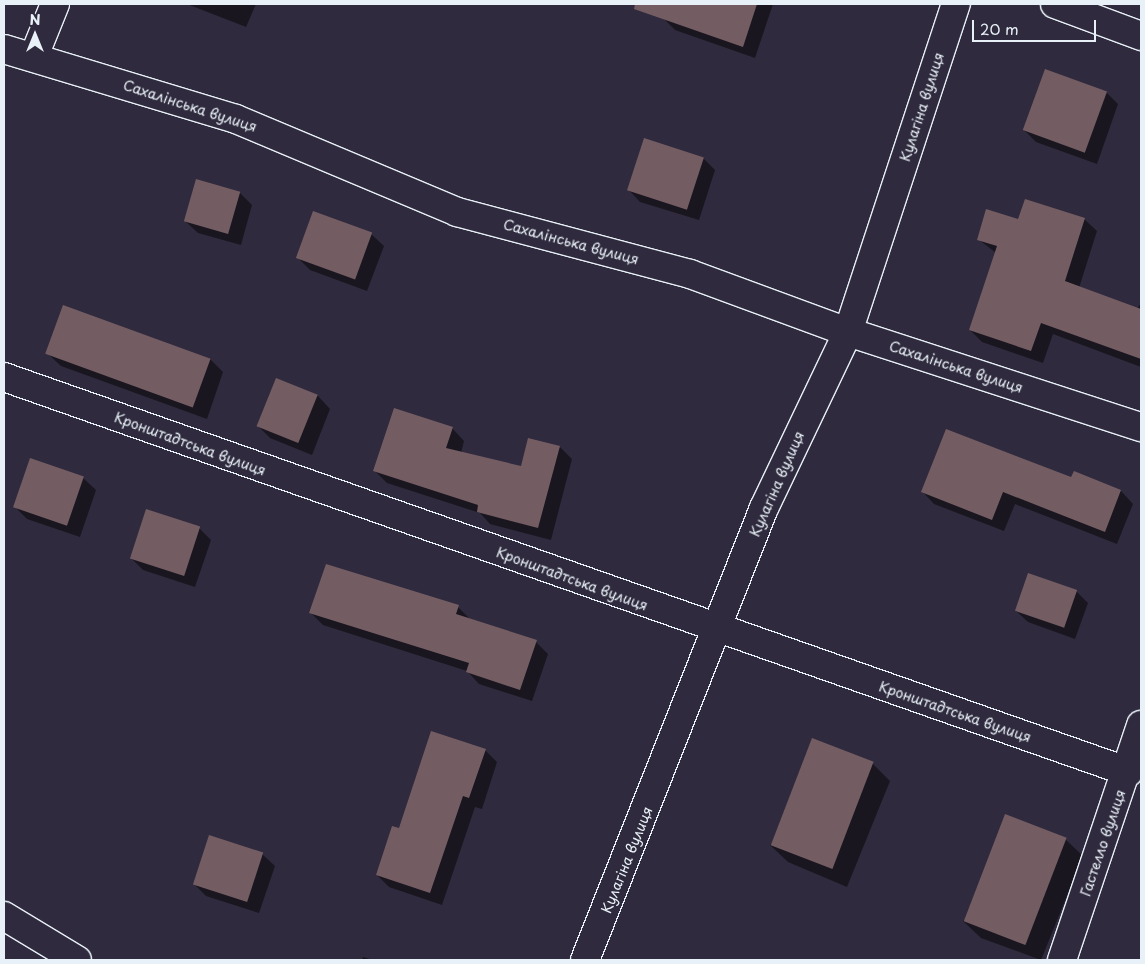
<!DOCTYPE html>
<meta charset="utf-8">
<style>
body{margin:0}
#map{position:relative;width:1145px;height:964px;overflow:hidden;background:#2f2a3d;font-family:"Playpen Sans",sans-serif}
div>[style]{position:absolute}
.shadow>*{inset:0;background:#0007}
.building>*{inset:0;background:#745d62;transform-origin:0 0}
.roads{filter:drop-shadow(1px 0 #e8f1f8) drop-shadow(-1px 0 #e8f1f8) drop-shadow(0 1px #e8f1f8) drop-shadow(0 -1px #e8f1f8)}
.street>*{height:28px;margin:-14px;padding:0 14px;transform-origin:14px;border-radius:14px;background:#2f2a3d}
.secondary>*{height:28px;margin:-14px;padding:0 14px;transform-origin:14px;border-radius:14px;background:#2f2a3d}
span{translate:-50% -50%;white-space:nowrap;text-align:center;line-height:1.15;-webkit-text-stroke:4px #2f2a3d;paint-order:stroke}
.street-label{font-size:14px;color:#e8f1f8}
.frame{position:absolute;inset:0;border:5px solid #e8f1f8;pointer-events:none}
.north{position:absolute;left:10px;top:10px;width:50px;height:50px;-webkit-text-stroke:4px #2f2a3d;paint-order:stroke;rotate:0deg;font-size:14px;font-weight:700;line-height:20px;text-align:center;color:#e8f1f8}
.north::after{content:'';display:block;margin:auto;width:18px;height:22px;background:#e8f1f8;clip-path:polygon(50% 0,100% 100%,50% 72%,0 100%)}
.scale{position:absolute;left:972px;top:20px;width:124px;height:22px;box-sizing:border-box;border:2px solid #e8f1f8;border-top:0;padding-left:6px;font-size:15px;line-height:18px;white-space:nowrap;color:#e8f1f8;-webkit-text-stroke:4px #2f2a3d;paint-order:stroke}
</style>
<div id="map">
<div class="shadow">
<i style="clip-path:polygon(187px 4px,256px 4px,246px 27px)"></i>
<i style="clip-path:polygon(668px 4px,773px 4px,755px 58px,675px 30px,663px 18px)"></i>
<i style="clip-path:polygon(1106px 92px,1118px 104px,1097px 164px,1036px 142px,1024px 130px)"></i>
<i style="clip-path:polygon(703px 158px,715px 170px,699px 220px,640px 202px,628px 189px)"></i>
<i style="clip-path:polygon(240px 193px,252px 205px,241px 245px,198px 233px,185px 221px)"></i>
<i style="clip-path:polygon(1084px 219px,1097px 231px,1079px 288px,1137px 309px,1141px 303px,1141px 367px,1053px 334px,1043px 363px,982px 342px,970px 330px,996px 253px,978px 239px,1019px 221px)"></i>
<i style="clip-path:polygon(371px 234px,384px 246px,367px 291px,310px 270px,298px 258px)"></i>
<i style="clip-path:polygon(48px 354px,210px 359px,223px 372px,207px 419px,61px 366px)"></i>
<i style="clip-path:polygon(277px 380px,318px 396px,330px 409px,312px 455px,270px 438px,258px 426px)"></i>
<i style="clip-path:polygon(452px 428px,464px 441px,461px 453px,521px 468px,560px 447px,572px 459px,551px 540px,490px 524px,480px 513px,387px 483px,375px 471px)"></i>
<i style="clip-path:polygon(1074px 473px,1121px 491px,1133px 504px,1117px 544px,1015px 504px,1004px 531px,934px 504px,922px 491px,1072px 479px)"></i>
<i style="clip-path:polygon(83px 478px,96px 490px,80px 537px,27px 519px,15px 507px)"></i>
<i style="clip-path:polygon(199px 528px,211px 540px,195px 587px,143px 570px,131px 558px)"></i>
<i style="clip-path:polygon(1076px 591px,1088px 603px,1075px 639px,1028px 622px,1015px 610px)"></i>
<i style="clip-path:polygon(458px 607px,470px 619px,536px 642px,548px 654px,532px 701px,479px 684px,467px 671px,323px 625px,311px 613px)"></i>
<i style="clip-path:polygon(485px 750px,497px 762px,482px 809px,475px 807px,442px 905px,389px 887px,377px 875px,400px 830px)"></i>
<i style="clip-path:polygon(872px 763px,890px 781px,847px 887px,788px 862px,770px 845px)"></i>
<i style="clip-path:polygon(1065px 839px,1083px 856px,1041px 960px,981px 938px,963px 921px)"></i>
<i style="clip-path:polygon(262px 854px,275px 866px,259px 913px,206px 896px,194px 884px)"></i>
<i style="clip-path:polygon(363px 957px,373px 960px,362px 960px)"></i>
</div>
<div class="building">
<i style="clip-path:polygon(635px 4px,757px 4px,743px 47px,634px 9px)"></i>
<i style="left:1045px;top:69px;width:66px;height:65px;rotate:20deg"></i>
<i style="left:644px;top:138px;width:63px;height:55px;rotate:18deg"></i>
<i style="left:196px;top:179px;width:46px;height:44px;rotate:16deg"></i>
<i style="clip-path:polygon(1025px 199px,1085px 218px,1065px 281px,1141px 309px,1141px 359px,1041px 323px,1031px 351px,969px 330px,997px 246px,977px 240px,986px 209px,1018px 219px)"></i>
<i style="left:313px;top:211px;width:63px;height:50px;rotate:20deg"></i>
<i style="left:63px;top:305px;width:157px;height:52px;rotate:20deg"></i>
<i style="left:276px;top:378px;width:45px;height:52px;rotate:22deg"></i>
<i style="clip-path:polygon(394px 408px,453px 427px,446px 448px,521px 466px,528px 438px,560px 446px,538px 528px,477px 512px,478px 505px,373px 471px)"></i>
<i style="clip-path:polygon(946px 429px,1071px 477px,1074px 471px,1121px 490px,1105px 532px,1003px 492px,992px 520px,921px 492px)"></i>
<i style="left:30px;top:458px;width:57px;height:52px;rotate:19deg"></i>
<i style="left:146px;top:509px;width:57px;height:52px;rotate:18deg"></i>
<i style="clip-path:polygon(326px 564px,459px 605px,456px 614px,537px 640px,520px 690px,466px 672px,469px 663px,309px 613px)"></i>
<i style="left:1028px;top:573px;width:52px;height:40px;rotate:19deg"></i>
<i style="clip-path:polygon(431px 731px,486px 749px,469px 798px,463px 796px,430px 893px,376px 875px,392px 826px,399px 828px)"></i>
<i style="left:812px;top:738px;width:66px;height:115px;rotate:21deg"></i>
<i style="left:1005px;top:814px;width:66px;height:115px;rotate:21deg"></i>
<i style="left:209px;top:835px;width:57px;height:52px;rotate:18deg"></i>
</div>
<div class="roads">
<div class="street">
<i style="left:1055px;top:4px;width:92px;rotate:20.4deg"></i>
<i style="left:4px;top:49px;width:242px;rotate:16.8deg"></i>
<i style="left:236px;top:119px;width:240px;rotate:22.8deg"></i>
<i style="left:457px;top:212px;width:241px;rotate:14.9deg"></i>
<i style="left:690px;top:274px;width:168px;rotate:20.2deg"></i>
<i style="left:848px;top:332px;width:308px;rotate:18deg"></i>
<i style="left:34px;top:56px;width:56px;rotate:-68deg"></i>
<i style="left:4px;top:377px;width:1192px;rotate:19.35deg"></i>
<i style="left:4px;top:916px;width:85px;rotate:31.1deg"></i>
<i style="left:585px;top:960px;width:486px;rotate:-68.4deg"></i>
<i style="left:764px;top:508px;width:195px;rotate:-64.5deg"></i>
<i style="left:848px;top:332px;width:345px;rotate:-71.8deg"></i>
</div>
<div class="secondary">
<i style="left:1062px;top:960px;width:248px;rotate:-71.4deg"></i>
</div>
</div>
<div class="street-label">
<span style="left:190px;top:106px;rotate:18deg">Сахалінська вулиця</span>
<span style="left:922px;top:107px;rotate:-72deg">Кулагіна вулиця</span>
<span style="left:571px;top:242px;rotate:15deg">Сахалінська вулиця</span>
<span style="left:956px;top:367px;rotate:18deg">Сахалінська вулиця</span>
<span style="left:190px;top:444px;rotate:20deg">Кронштадтська вулиця</span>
<span style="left:777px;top:484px;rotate:-66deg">Кулагіна вулиця</span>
<span style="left:572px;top:579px;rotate:20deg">Кронштадтська вулиця</span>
<span style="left:955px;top:712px;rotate:19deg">Кронштадтська вулиця</span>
<span style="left:1103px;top:843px;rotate:-71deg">Гастелло вулиця</span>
<span style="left:627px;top:860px;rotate:-68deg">Кулагіна вулиця</span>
</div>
<div class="frame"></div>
<div class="north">N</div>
<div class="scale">20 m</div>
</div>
